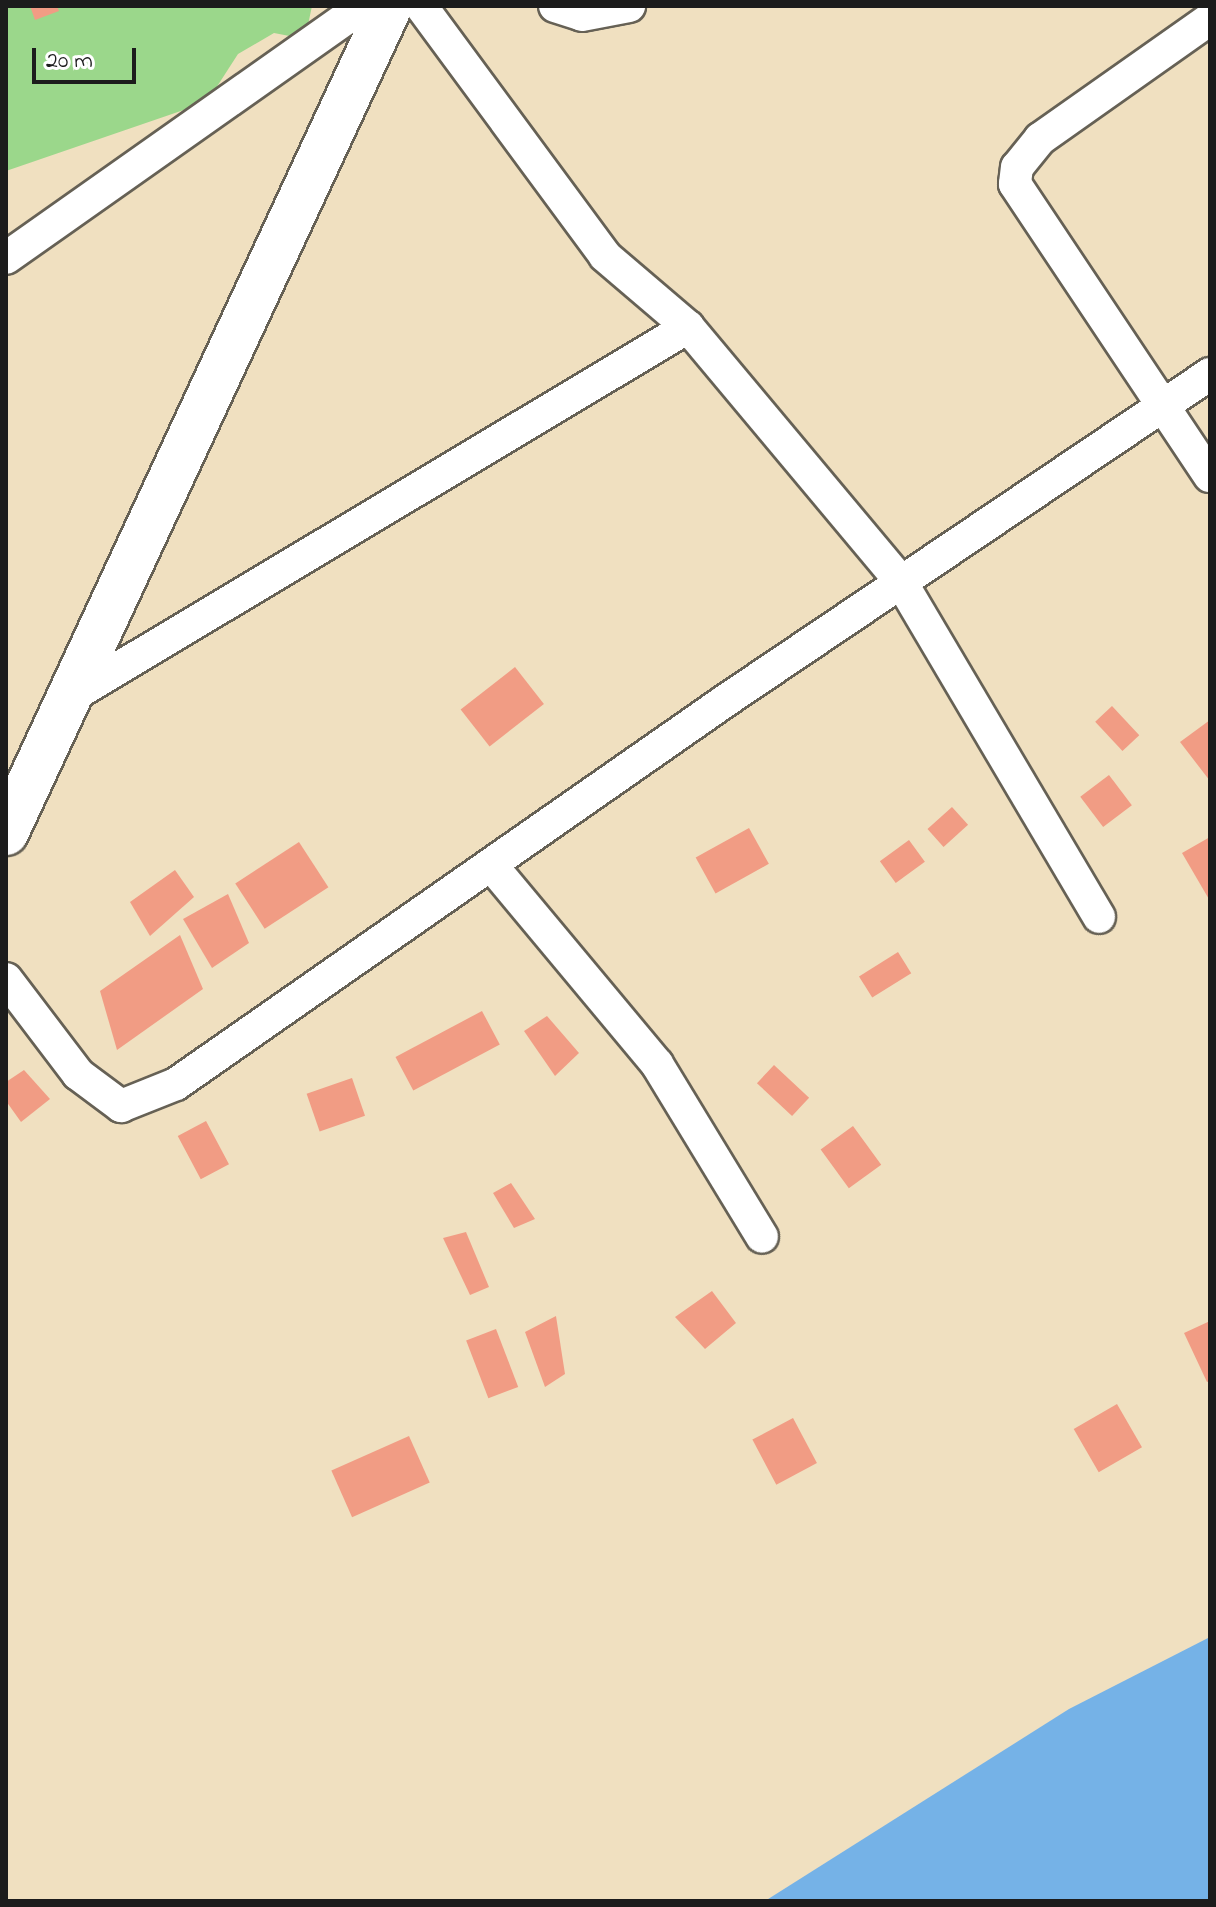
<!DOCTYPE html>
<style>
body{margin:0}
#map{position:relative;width:1216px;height:1907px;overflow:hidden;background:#f0e0c0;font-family:"Indie Flower",sans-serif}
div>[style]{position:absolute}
.green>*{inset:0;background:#9bd78b}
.water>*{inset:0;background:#75b2e7}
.building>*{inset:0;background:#f19c84;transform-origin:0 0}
.roads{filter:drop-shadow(2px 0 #666155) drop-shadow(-2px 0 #666155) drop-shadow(0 2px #666155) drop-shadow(0 -2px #666155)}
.street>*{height:32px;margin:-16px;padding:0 16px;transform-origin:16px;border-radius:16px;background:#fff}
.secondary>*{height:44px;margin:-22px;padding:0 22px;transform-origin:22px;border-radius:22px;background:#fff}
span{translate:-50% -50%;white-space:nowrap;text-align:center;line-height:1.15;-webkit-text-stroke:6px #fff;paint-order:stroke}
.frame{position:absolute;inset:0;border:8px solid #1c1c1c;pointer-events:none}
.scale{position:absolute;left:32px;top:48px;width:104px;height:36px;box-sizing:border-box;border:4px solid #1c1c1c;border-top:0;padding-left:10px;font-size:24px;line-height:28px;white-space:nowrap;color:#1c1c1c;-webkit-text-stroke:6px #fff;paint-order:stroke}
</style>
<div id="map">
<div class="green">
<i style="clip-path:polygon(6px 6px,312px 6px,305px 39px,274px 33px,238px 54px,207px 102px,6px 171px)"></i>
</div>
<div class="water">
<i style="clip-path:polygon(1210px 1637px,1210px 1901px,765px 1901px,1069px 1709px)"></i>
</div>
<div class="building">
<i style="clip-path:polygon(30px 6px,57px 6px,59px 11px,35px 20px)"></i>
<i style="left:515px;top:667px;width:47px;height:69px;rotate:52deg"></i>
<i style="left:1112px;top:706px;width:40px;height:23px;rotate:47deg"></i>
<i style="clip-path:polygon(1210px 720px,1210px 781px,1180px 742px)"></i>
<i style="left:1109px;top:775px;width:38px;height:36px;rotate:53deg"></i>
<i style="left:952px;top:807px;width:24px;height:33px;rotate:48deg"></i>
<i style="left:749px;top:828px;width:41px;height:61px;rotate:61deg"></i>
<i style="clip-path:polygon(1210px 837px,1210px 901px,1182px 853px)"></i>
<i style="left:909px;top:840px;width:27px;height:36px;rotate:54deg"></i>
<i style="left:299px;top:842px;width:54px;height:76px;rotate:57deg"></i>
<i style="clip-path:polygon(175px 870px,194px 897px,150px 936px,130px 902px)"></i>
<i style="clip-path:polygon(228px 894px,249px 943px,212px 968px,183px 919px)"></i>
<i style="clip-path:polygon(180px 935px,203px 989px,117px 1050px,100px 991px)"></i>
<i style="left:898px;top:952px;width:25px;height:46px;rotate:58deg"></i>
<i style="left:482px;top:1011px;width:38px;height:98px;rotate:62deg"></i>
<i style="clip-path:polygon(547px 1016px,579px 1053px,555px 1076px,524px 1031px)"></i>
<i style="left:774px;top:1065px;width:48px;height:25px;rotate:43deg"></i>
<i style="clip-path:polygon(24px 1070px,50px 1099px,21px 1122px,6px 1101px,6px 1082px)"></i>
<i style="left:352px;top:1078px;width:40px;height:48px;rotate:71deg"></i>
<i style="left:206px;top:1121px;width:49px;height:32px;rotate:62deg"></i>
<i style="left:853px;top:1126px;width:48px;height:40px;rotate:54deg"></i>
<i style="clip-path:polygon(511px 1183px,535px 1219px,514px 1228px,493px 1193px)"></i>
<i style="clip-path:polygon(466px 1232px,489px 1287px,470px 1295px,443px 1238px)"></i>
<i style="clip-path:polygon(712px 1291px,736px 1323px,705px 1349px,675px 1317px)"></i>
<i style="clip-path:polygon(556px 1316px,565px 1374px,545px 1387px,525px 1332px)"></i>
<i style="clip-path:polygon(1210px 1321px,1210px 1381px,1207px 1382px,1184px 1333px)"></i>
<i style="left:496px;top:1329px;width:62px;height:32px;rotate:69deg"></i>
<i style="left:1117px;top:1404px;width:50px;height:50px;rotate:60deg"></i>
<i style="left:793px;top:1418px;width:51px;height:46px;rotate:62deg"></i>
<i style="left:409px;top:1436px;width:51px;height:85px;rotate:66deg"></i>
</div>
<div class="roads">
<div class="street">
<i style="left:421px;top:6px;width:310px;rotate:53.6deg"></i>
<i style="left:605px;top:256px;width:109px;rotate:40.5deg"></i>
<i style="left:688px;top:327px;width:332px;rotate:50.1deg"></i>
<i style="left:901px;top:582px;width:389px;rotate:59.4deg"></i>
<i style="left:555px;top:6px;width:28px;rotate:18deg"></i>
<i style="left:582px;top:15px;width:48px;rotate:-10.8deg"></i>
<i style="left:1210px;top:19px;width:208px;rotate:144.8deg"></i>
<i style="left:1040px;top:139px;width:36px;rotate:129deg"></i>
<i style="left:1017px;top:167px;width:17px;rotate:97deg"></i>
<i style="left:1015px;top:184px;width:351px;rotate:56.3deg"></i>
<i style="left:6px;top:258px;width:437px;rotate:-35.2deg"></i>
<i style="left:67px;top:699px;width:724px;rotate:-30.92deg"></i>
<i style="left:492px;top:866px;width:258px;rotate:50.2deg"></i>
<i style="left:657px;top:1064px;width:202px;rotate:58.7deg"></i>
<i style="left:6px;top:979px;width:119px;rotate:52.8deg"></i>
<i style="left:78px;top:1074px;width:54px;rotate:36.7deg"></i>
<i style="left:121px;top:1106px;width:59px;rotate:-21.8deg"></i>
<i style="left:176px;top:1084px;width:669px;rotate:-34.9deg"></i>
<i style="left:725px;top:701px;width:585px;rotate:-33.99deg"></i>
</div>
<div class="secondary">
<i style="left:6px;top:833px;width:912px;rotate:-65.09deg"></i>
</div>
</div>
<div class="frame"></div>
<div class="scale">20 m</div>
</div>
